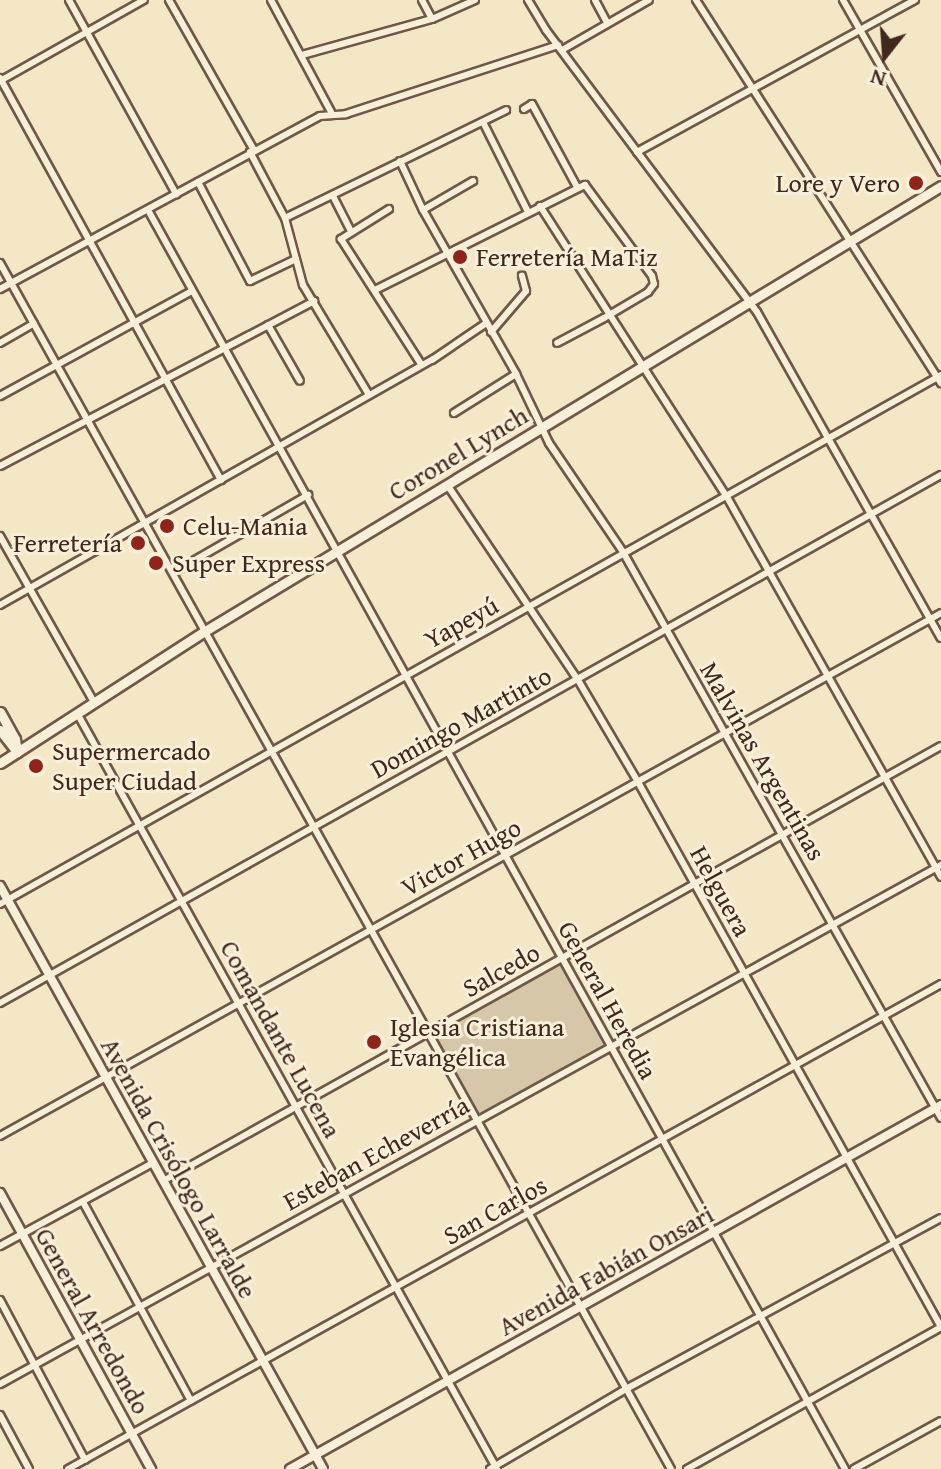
<!DOCTYPE html>
<meta charset="utf-8">
<style>
body{margin:0}
#map{position:relative;width:941px;height:1469px;overflow:hidden;background:#f4e7c5;font-family:"Gentium Book Plus",serif}
div>[style]{position:absolute}
.green>*{inset:0;background:#d6c7a8;transform-origin:0 0}
.roads{filter:drop-shadow(2px 0 #6e5847) drop-shadow(-2px 0 #6e5847) drop-shadow(0 2px #6e5847) drop-shadow(0 -2px #6e5847)}
.minor>*{height:6px;margin:-3px;padding:0 3px;transform-origin:3px;border-radius:3px;background:#f8efd9}
.tertiary>*{height:8px;margin:-4px;padding:0 4px;transform-origin:4px;border-radius:4px;background:#f8efd9}
.secondary>*{height:9px;margin:-4.5px;padding:0 4.5px;transform-origin:4.5px;border-radius:4.5px;background:#f8efd9}
.dots>*{width:22px;height:22px;translate:-50% -50%;box-sizing:border-box;border:4px solid #f8efd9;border-radius:50%}
span{translate:-50% -50%;white-space:nowrap;text-align:center;line-height:1.15;-webkit-text-stroke:6px #f8efd9;paint-order:stroke}
.poi-label{font-size:26px;color:#41281d}
.right{translate:-100% -50%;text-align:right}
.left{translate:0 -50%;text-align:left}
.street-label{font-size:26px;color:#41281d}
.north{position:absolute;left:845px;top:16px;width:80px;height:80px;-webkit-text-stroke:6px #f8efd9;paint-order:stroke;rotate:197deg;font-size:22px;font-weight:700;line-height:32px;text-align:center;color:#41281d}
.north::after{content:'';display:block;margin:auto;width:28px;height:36px;background:#41281d;clip-path:polygon(50% 0,100% 100%,50% 72%,0 100%)}
</style>
<div id="map">
<div class="green">
<i style="left:563px;top:958px;width:100px;height:153px;rotate:62deg"></i>
</div>
<div class="roads">
<div class="minor">
<i style="left:69px;top:0;width:222px;rotate:61.1deg"></i>
<i style="left:169px;top:0;width:172px;rotate:60.5deg"></i>
<i style="left:271px;top:0;width:129px;rotate:61.8deg"></i>
<i style="left:422px;top:0;width:21px;rotate:62deg"></i>
<i style="left:528px;top:0;width:35px;rotate:59deg"></i>
<i style="left:546px;top:30px;width:352px;rotate:53.2deg"></i>
<i style="left:757px;top:312px;width:374px;rotate:60.6deg"></i>
<i style="left:595px;top:0;width:26px;rotate:62deg"></i>
<i style="left:696px;top:0;width:455px;rotate:57.4deg"></i>
<i style="left:843px;top:0;width:198px;rotate:60.3deg"></i>
<i style="left:562px;top:50px;width:100px;rotate:-29.9deg"></i>
<i style="left:302px;top:55px;width:135px;rotate:-15.5deg"></i>
<i style="left:432px;top:19px;width:47px;rotate:-23.8deg"></i>
<i style="left:0;top:78px;width:459px;rotate:61.2deg"></i>
<i style="left:0;top:81px;width:165px;rotate:-29.4deg"></i>
<i style="left:524px;top:109px;width:9px;rotate:-32deg"></i>
<i style="left:532px;top:104px;width:94px;rotate:61.5deg"></i>
<i style="left:483px;top:122px;width:101px;rotate:63.4deg"></i>
<i style="left:250px;top:152px;width:75px;rotate:62.1deg"></i>
<i style="left:285px;top:218px;width:69px;rotate:75deg"></i>
<i style="left:303px;top:285px;width:128px;rotate:59deg"></i>
<i style="left:637px;top:152px;width:317px;rotate:-28.7deg"></i>
<i style="left:400px;top:161px;width:54px;rotate:64.9deg"></i>
<i style="left:423px;top:210px;width:189px;rotate:60.4deg"></i>
<i style="left:516px;top:374px;width:76px;rotate:64.4deg"></i>
<i style="left:549px;top:443px;width:132px;rotate:55.8deg"></i>
<i style="left:623px;top:552px;width:649px;rotate:60.67deg"></i>
<i style="left:198px;top:182px;width:112px;rotate:62.3deg"></i>
<i style="left:250px;top:281px;width:51px;rotate:-25.6deg"></i>
<i style="left:333px;top:196px;width:39px;rotate:63deg"></i>
<i style="left:540px;top:206px;width:346px;rotate:57.3deg"></i>
<i style="left:727px;top:497px;width:436px;rotate:60.6deg"></i>
<i style="left:389px;top:209px;width:57px;rotate:148deg"></i>
<i style="left:341px;top:239px;width:148px;rotate:57.4deg"></i>
<i style="left:148px;top:210px;width:1439px;rotate:61.03deg"></i>
<i style="left:423px;top:210px;width:58px;rotate:-30.1deg"></i>
<i style="left:285px;top:218px;width:246px;rotate:-26deg"></i>
<i style="left:0;top:263px;width:1380px;rotate:60.91deg"></i>
<i style="left:0;top:289px;width:364px;rotate:-28.4deg"></i>
<i style="left:320px;top:116px;width:26px;rotate:-4deg"></i>
<i style="left:346px;top:114px;width:223px;rotate:-18deg"></i>
<i style="left:375px;top:290px;width:235px;rotate:-26.6deg"></i>
<i style="left:585px;top:185px;width:113px;rotate:53.6deg"></i>
<i style="left:652px;top:276px;width:8px;rotate:76deg"></i>
<i style="left:654px;top:284px;width:10px;rotate:127deg"></i>
<i style="left:648px;top:292px;width:51px;rotate:149.4deg"></i>
<i style="left:604px;top:318px;width:53px;rotate:152deg"></i>
<i style="left:268px;top:325px;width:64px;rotate:60.3deg"></i>
<i style="left:491px;top:332px;width:54px;rotate:-49.5deg"></i>
<i style="left:526px;top:291px;width:16px;rotate:-105deg"></i>
<i style="left:0;top:343px;width:39px;rotate:-30deg"></i>
<i style="left:0;top:396px;width:219px;rotate:-28.7deg"></i>
<i style="left:454px;top:413px;width:73px;rotate:-32.2deg"></i>
<i style="left:0;top:466px;width:355px;rotate:-27.7deg"></i>
<i style="left:448px;top:486px;width:234px;rotate:56.2deg"></i>
<i style="left:578px;top:680px;width:118px;rotate:59.5deg"></i>
<i style="left:638px;top:782px;width:624px;rotate:60.93deg"></i>
<i style="left:0;top:536px;width:191px;rotate:60.5deg"></i>
<i style="left:174px;top:572px;width:155px;rotate:-29.9deg"></i>
<i style="left:0;top:605px;width:497px;rotate:-29.6deg"></i>
<i style="left:432px;top:360px;width:64px;rotate:-34.2deg"></i>
<i style="left:77px;top:713px;width:865px;rotate:60.95deg"></i>
<i style="left:0;top:904px;width:1080px;rotate:-29.34deg"></i>
<i style="left:0;top:1003px;width:1079px;rotate:-29.3deg"></i>
<i style="left:0;top:1136px;width:1077px;rotate:-29.06deg"></i>
<i style="left:163px;top:1181px;width:891px;rotate:-29.21deg"></i>
<i style="left:83px;top:1202px;width:226px;rotate:61.5deg"></i>
<i style="left:0;top:1246px;width:174px;rotate:-28.5deg"></i>
<i style="left:0;top:1300px;width:181px;rotate:62deg"></i>
<i style="left:0;top:1384px;width:1075px;rotate:-28.88deg"></i>
<i style="left:0;top:1415px;width:61px;rotate:61.8deg"></i>
<i style="left:68px;top:1469px;width:999px;rotate:-29.05deg"></i>
<i style="left:490px;top:1469px;width:158px;rotate:-30.5deg"></i>
<i style="left:626px;top:1389px;width:358px;rotate:-28.5deg"></i>
<i style="left:687px;top:1469px;width:291px;rotate:-29.2deg"></i>
<i style="left:854px;top:1469px;width:99px;rotate:-28.9deg"></i>
</div>
<div class="tertiary">
<i style="left:0;top:886px;width:666px;rotate:61.01deg"></i>
<i style="left:0;top:1193px;width:315px;rotate:61.3deg"></i>
<i style="left:290px;top:1469px;width:746px;rotate:-29.21deg"></i>
</div>
<div class="secondary">
<i style="left:0;top:712px;width:31px;rotate:61deg"></i>
<i style="left:15px;top:739px;width:13px;rotate:81deg"></i>
<i style="left:0;top:730px;width:28px;rotate:52deg"></i>
<i style="left:0;top:763px;width:244px;rotate:-32.8deg"></i>
<i style="left:205px;top:631px;width:860px;rotate:-31.16deg"></i>
</div>
</div>
<div class="dots">
<i style="left:916px;top:183px;background:#8f2418"></i>
<i style="left:460px;top:257px;background:#8f2418"></i>
<i style="left:167px;top:526px;background:#8f2418"></i>
<i style="left:138px;top:543px;background:#8f2418"></i>
<i style="left:156px;top:563px;background:#8f2418"></i>
<i style="left:36px;top:766px;background:#8f2418"></i>
<i style="left:374px;top:1042px;background:#8f2418"></i>
</div>
<div class="poi-label">
<span class="right" style="left:900px;top:183px">Lore y Vero</span>
<span class="left" style="left:476px;top:257px">Ferretería MaTiz</span>
<span class="left" style="left:183px;top:526px">Celu-Mania</span>
<span class="right" style="left:122px;top:543px">Ferretería</span>
<span class="left" style="left:172px;top:563px">Super Express</span>
<span class="left" style="left:52px;top:766px">Supermercado<br>Super Ciudad</span>
<span class="left" style="left:390px;top:1042px">Iglesia Cristiana<br>Evangélica</span>
</div>
<div class="street-label">
<span style="left:458px;top:453px;rotate:-31deg">Coronel Lynch</span>
<span style="left:461px;top:622px;rotate:-29deg">Yapeyú</span>
<span style="left:461px;top:722px;rotate:-29deg">Domingo Martinto</span>
<span style="left:763px;top:761px;rotate:60deg">Malvinas Argentinas</span>
<span style="left:461px;top:857px;rotate:-29deg">Victor Hugo</span>
<span style="left:721px;top:891px;rotate:61deg">Helguera</span>
<span style="left:501px;top:970px;rotate:-29deg">Salcedo</span>
<span style="left:608px;top:1000px;rotate:61deg">General Heredia</span>
<span style="left:281px;top:1039px;rotate:61deg">Comandante Lucena</span>
<span style="left:376px;top:1153px;rotate:-29deg">Esteban Echeverría</span>
<span style="left:179px;top:1168px;rotate:61deg">Avenida Crisólogo Larralde</span>
<span style="left:495px;top:1210px;rotate:-29deg">San Carlos</span>
<span style="left:606px;top:1270px;rotate:-29deg">Avenida Fabián Onsari</span>
<span style="left:93px;top:1321px;rotate:61deg">General Arredondo</span>
</div>
<div class="north">N</div>
</div>
